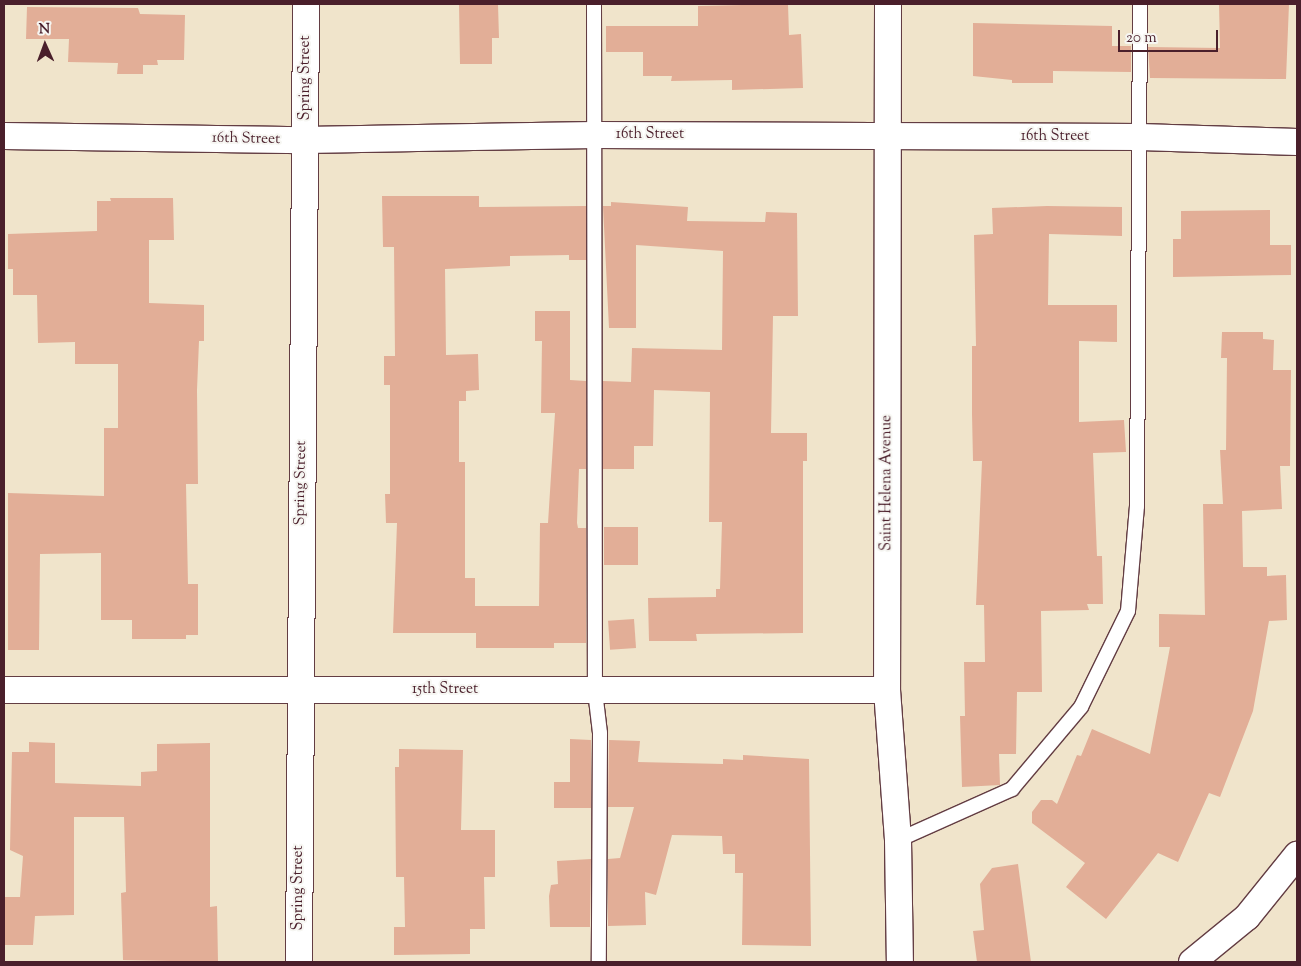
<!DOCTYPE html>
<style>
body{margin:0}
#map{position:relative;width:1301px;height:966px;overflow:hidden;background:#f0e4cb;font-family:"Sorts Mill Goudy",serif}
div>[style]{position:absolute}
.building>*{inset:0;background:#e2ae97;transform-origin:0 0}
.roads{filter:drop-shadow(1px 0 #633d43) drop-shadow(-1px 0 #633d43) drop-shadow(0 1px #633d43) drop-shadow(0 -1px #633d43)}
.lane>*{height:14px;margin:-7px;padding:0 7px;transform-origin:7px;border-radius:7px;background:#fff}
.street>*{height:26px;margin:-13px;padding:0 13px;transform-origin:13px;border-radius:13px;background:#fff}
span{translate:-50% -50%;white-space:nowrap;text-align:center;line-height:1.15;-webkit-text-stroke:4px #f6f6f2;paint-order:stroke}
.street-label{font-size:15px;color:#4a1f2b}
.frame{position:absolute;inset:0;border:5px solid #4a1f2b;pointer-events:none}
.north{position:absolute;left:20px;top:20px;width:50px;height:50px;-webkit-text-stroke:4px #f6f6f2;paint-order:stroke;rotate:358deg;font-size:14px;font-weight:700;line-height:20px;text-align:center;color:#4a1f2b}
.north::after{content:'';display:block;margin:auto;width:18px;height:22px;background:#4a1f2b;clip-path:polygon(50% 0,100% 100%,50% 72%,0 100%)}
.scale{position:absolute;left:1118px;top:30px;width:100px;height:22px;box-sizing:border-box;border:2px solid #4a1f2b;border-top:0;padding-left:6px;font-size:15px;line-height:18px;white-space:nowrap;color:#4a1f2b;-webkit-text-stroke:4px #f6f6f2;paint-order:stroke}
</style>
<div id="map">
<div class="building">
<i style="clip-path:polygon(459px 4px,498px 4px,499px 38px,492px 38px,492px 64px,460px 64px)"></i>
<i style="clip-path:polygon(788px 4px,789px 35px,801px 34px,803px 88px,732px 90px,732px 80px,671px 81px,672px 76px,643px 76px,643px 52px,606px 52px,606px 26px,698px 26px,698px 6px)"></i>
<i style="clip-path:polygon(1219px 4px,1289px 4px,1286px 79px,1150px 78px,1148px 47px,1220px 48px)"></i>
<i style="clip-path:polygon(27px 7px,138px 8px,140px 14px,185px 15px,184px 60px,157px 60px,158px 65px,143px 65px,143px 74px,117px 74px,118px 63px,68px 62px,69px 39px,26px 39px)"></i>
<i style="clip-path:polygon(973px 23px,1112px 26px,1112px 46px,1131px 46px,1131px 72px,1053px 71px,1053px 83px,1012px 83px,1012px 80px,973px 76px)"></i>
<i style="clip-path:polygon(382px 196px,479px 196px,479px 207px,586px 206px,586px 260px,569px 260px,569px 255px,510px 256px,510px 266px,445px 269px,446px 355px,478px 354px,479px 390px,466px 391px,466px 401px,459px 401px,459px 462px,465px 462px,465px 578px,475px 578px,475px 606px,539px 606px,540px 523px,548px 523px,555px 413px,541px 413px,542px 341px,535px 341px,535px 311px,570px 311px,570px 380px,586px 381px,586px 469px,579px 469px,577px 523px,578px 528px,586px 528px,586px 643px,554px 643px,554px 648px,476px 648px,476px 633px,393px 633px,397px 523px,386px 523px,385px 494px,390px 494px,390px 385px,384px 385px,384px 356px,395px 356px,394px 247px,383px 247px)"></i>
<i style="clip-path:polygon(110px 198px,173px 198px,174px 240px,149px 240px,149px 303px,204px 305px,204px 341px,199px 341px,197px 390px,198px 484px,186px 484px,188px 584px,198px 584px,198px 635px,186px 635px,186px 639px,132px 639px,132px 620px,101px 620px,101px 553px,40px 554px,39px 650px,8px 650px,8px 493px,104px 496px,104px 428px,118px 428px,118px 364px,75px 364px,75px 342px,38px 343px,37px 295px,13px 295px,13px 269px,8px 269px,8px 234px,97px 231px,97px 201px,111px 201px)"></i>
<i style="clip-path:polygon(611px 202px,688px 207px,687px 221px,765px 222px,766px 212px,797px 213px,798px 316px,773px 316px,771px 433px,807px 433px,807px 461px,803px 461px,803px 633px,696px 634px,697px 641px,649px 641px,648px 598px,716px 597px,716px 589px,720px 589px,722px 522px,709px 522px,710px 392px,654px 390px,653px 446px,634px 446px,634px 469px,603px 469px,603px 381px,631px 382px,632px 348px,722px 350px,723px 251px,636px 245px,636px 328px,609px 328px,603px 206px,611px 206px)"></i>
<i style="clip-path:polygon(1047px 206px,1122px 207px,1122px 236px,1049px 234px,1048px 305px,1117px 305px,1117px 342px,1079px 341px,1079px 422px,1124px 420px,1126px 452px,1093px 453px,1097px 556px,1102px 556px,1103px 604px,1087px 604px,1089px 610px,1041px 611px,1042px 692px,1017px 692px,1016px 754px,999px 754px,1000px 785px,962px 787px,960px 716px,965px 716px,964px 662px,985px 662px,984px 605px,976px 605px,982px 461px,973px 461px,972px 414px,972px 346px,976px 346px,974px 235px,993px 234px,992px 208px)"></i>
<i style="clip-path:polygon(1270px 210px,1270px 245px,1291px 245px,1291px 275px,1173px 277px,1173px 239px,1181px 239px,1181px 211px)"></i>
<i style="clip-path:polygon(1222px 332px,1263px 332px,1263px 339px,1274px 340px,1273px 370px,1291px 370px,1290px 466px,1280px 466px,1282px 509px,1242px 511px,1243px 567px,1267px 567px,1267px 576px,1286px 575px,1287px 620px,1269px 621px,1253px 711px,1220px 797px,1209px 793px,1178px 862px,1158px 853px,1106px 919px,1066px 887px,1085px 863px,1032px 823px,1032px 812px,1041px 800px,1052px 800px,1057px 804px,1077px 755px,1081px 756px,1092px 729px,1150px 754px,1170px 647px,1159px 647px,1159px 614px,1205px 615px,1203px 504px,1223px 504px,1220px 450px,1226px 450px,1227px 358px,1221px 358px)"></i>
<i style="left:604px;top:527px;width:34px;height:38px"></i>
<i style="left:634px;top:619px;width:29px;height:26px;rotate:86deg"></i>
<i style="clip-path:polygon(570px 739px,591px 740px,591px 808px,554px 808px,554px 782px,570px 782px)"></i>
<i style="clip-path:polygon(609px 740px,640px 741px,638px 762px,723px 764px,723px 759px,743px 760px,743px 755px,809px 759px,811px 946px,742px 945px,743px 873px,735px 873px,735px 854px,723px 854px,722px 836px,672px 835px,656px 895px,645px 892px,646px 925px,608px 926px,608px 859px,620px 858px,634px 807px,608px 807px)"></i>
<i style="clip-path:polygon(29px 742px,55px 743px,55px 783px,141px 786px,141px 772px,157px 771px,157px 744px,210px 743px,210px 907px,217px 906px,218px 962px,123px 960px,121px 893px,126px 892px,124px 817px,74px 817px,74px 915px,35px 916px,33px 945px,4px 945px,4px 897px,20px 897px,23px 856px,10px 850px,12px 752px,29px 752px)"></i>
<i style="clip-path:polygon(399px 749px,463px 750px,461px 830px,495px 830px,495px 877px,484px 877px,485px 929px,470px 929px,470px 954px,394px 955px,394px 927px,405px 927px,404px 877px,396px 877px,395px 767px,399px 767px)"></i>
<i style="clip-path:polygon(591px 859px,590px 927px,550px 927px,549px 896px,551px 885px,558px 884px,557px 861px)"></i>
<i style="clip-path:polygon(1018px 864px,1031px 962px,977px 962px,973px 931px,984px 930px,980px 884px,992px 868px)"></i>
</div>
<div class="roads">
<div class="lane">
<i style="left:594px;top:4px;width:687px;rotate:89.92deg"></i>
<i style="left:595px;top:691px;width:42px;rotate:83.2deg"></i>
<i style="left:600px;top:733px;width:229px;rotate:90.3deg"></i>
<i style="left:898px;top:840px;width:125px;rotate:-24.1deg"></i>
<i style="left:1012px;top:789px;width:107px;rotate:-49.9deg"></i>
<i style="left:1081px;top:707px;width:107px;rotate:-63.9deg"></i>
<i style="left:1128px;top:611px;width:105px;rotate:-85.1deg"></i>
<i style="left:1137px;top:506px;width:502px;rotate:-89.66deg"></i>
</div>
<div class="street">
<i style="left:888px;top:4px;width:686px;rotate:90.08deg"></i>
<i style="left:887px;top:690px;width:150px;rotate:85.8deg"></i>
<i style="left:898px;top:840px;width:122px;rotate:89.1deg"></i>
<i style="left:4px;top:136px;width:301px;rotate:0.8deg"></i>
<i style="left:305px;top:140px;width:290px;rotate:-1deg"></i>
<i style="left:595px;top:135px;width:545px;rotate:0.21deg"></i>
<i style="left:1140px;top:137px;width:157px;rotate:1.8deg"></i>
<i style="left:4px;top:690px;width:883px"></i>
<i style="left:299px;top:962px;width:958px;rotate:-89.58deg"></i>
<i style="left:1192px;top:962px;width:71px;rotate:-39.3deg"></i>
<i style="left:1247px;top:917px;width:80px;rotate:-51.1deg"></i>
</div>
</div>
<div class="street-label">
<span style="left:306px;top:78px;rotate:-90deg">Spring Street</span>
<span style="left:650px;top:135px">16th Street</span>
<span style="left:1055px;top:137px">16th Street</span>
<span style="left:246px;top:139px;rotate:1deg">16th Street</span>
<span style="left:301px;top:483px;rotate:-89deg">Spring Street</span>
<span style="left:887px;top:483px;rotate:-90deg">Saint Helena Avenue</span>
<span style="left:445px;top:690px">15th Street</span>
<span style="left:299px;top:888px;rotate:-90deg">Spring Street</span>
</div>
<div class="frame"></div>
<div class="north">N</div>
<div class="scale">20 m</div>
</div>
